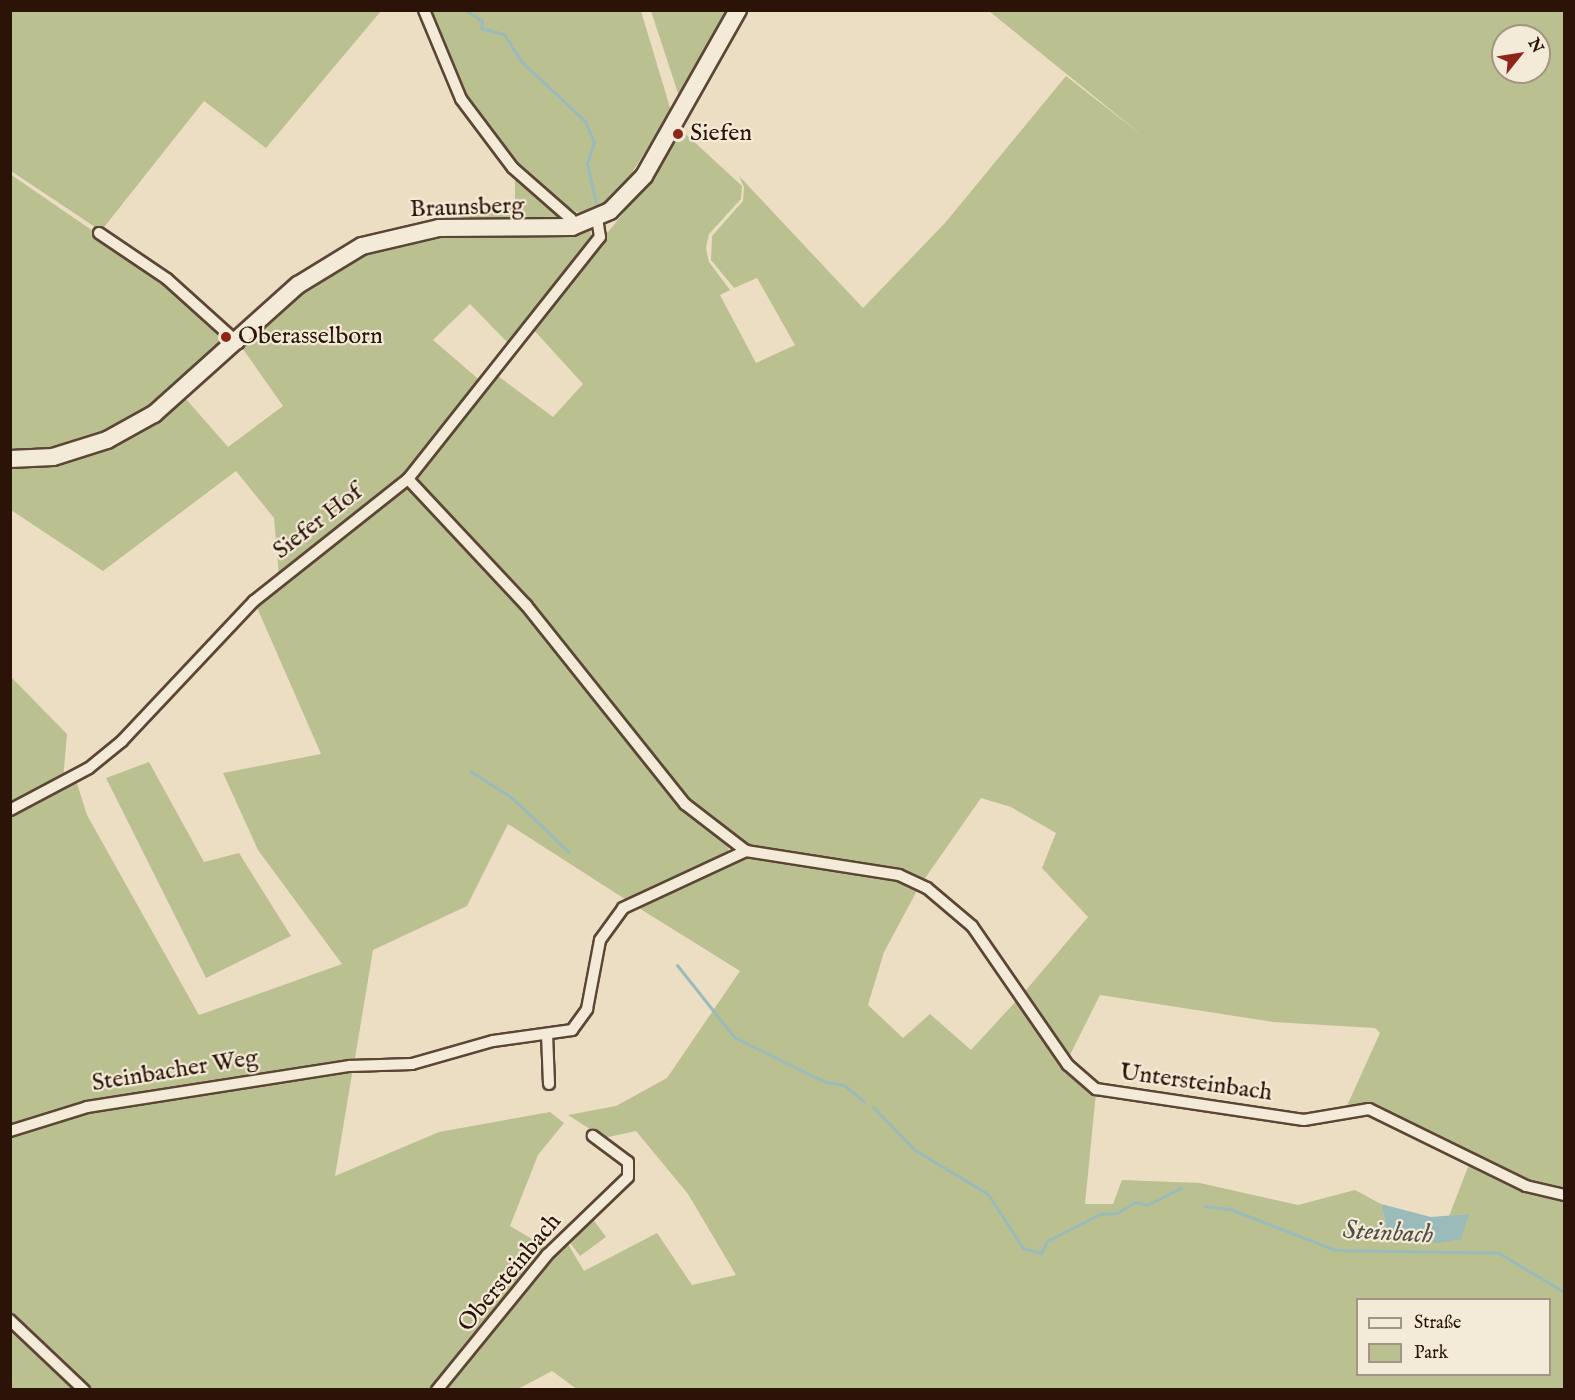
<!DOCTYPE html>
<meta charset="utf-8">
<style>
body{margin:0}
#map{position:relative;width:1575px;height:1400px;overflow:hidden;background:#ecdec2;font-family:"IM FELL English",serif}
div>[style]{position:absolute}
.green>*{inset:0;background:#bbc090}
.water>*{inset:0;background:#9abbba}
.stream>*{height:3px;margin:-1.5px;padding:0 1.5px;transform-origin:1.5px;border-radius:1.5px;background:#9abbba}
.roads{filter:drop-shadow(2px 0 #5b4636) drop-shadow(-2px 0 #5b4636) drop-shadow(0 2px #5b4636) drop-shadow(0 -2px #5b4636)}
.minor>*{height:10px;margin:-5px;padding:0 5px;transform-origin:5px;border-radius:5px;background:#f3ead7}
.secondary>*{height:16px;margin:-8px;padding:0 8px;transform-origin:8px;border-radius:8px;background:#f3ead7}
.dots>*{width:16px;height:16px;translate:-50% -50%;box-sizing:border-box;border:3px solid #f3ead7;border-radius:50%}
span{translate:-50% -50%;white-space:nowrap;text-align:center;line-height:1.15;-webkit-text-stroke:4.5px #f3ead7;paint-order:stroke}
.poi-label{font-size:24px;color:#2b1307}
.left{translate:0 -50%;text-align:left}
.street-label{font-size:24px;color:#2b1307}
.water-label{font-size:26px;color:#524e46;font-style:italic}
.frame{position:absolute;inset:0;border:12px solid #2b1307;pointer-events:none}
.legend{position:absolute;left:1356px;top:1298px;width:195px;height:78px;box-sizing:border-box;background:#f3ead7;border:2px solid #a39484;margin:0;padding:8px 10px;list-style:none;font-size:18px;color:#2b1307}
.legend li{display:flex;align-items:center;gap:12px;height:30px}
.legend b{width:30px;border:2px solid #a39484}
.north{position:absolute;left:1491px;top:24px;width:60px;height:60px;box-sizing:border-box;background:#f3ead7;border:2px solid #a39484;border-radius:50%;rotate:60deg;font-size:16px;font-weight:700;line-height:24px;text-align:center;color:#2b1307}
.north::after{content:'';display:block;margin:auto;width:21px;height:27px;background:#8f2418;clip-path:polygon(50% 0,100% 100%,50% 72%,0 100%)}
</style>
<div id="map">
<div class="green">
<i style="clip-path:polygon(10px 11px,381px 11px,266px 148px,204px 101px,101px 231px,11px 171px)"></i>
<i style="clip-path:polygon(427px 11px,641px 11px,671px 111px,616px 198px,582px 215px,549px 196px,514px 164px,464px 97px)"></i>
<i style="clip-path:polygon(651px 11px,732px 11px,680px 99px,676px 87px)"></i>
<i style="clip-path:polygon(evenodd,989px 11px,1564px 11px,1564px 1192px,1527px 1183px,1369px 1107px,1346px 1108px,1380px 1033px,1375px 1028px,1273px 1022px,1100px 995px,1067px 1061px,1021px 996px,1088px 917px,1042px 868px,1056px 833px,1011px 807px,981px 798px,921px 884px,747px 848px,686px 802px,527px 602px,411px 479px,494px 373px,553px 417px,583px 384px,531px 327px,651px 179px,678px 127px,742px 186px,741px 199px,709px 234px,706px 248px,709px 262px,730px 290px,720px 295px,756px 363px,795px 345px,757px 278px,734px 288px,711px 260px,712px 236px,743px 201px,744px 187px,739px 176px,863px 308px,945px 223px,1066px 76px,1143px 136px,989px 11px,1503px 36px,1539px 36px,1539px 72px,1503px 72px,1503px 36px)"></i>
<i style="clip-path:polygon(10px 174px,166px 281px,230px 341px,171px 392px,113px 429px,49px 449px,10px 452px)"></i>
<i style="clip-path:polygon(515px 180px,558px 215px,557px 222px,471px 221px,446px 211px,515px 208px)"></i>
<i style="clip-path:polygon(590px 230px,592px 237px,511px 346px,470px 304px,433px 340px,483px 383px,406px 477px,279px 576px,274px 518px,236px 471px,103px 571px,11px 510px,10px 465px,144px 428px,186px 399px,228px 447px,283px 406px,243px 349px,320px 279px,364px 254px,467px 233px,549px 236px)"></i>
<i style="clip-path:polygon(408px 483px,525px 607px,684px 807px,729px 842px,728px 853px,628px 901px,508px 824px,467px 906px,373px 950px,354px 1064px,87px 1105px,11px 1130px,11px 812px,75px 777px,87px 815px,199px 1015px,342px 964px,258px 850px,223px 773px,321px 754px,255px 603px)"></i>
<i style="clip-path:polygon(10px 676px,67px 734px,63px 780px,10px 807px)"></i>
<i style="clip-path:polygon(149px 762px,204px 862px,239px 853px,291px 936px,206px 978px,106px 778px)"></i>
<i style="clip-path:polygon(evenodd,746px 854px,899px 877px,919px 887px,884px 952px,868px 1005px,903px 1038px,930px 1014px,971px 1050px,1019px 998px,1096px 1093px,1085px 1204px,1113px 1204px,1122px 1180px,1200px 1183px,1298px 1205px,1355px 1190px,1381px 1204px,1388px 1234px,1468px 1214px,1449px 1216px,1470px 1162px,1564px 1198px,1564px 1389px,578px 1390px,552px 1371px,518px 1389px,439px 1390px,565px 1239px,584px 1271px,657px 1233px,692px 1285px,736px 1275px,688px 1194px,636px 1131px,604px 1138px,568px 1115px,616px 1106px,667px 1078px,740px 971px,634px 905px,746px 854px,1358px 1300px,1550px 1300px,1550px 1374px,1358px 1374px,1358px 1300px)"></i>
<i style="clip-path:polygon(353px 1068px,335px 1176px,439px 1132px,550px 1112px,564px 1123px,538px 1155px,510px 1226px,547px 1248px,434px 1390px,11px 1389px,10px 1133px,88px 1109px)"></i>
<i style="clip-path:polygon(592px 1218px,606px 1237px,580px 1256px,568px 1240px)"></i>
</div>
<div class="water">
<i style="clip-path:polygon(1381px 1204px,1431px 1217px,1469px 1214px,1461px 1239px,1438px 1243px,1388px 1234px)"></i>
</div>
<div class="stream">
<i style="left:466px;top:10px;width:19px;rotate:35deg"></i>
<i style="left:482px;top:21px;width:7px;rotate:98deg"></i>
<i style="left:481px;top:28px;width:24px;rotate:15deg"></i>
<i style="left:504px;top:34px;width:32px;rotate:58deg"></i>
<i style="left:521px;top:61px;width:88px;rotate:43.2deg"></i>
<i style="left:585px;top:121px;width:23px;rotate:67deg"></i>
<i style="left:594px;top:142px;width:23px;rotate:108deg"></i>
<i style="left:587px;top:164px;width:40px;rotate:77deg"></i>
<i style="left:470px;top:771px;width:49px;rotate:32.4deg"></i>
<i style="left:511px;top:797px;width:80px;rotate:43.5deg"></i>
<i style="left:677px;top:965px;width:92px;rotate:51.6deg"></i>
<i style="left:734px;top:1037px;width:102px;rotate:26.3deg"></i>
<i style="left:825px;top:1082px;width:19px;rotate:9deg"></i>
<i style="left:844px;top:1085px;width:26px;rotate:39deg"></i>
<i style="left:873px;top:1107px;width:60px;rotate:45.7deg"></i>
<i style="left:915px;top:1150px;width:85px;rotate:31.1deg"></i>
<i style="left:988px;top:1194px;width:64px;rotate:57.1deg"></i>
<i style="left:1023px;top:1248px;width:19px;rotate:16deg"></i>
<i style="left:1041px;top:1253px;width:13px;rotate:-63deg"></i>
<i style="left:1047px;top:1241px;width:59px;rotate:-27deg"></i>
<i style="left:1100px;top:1214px;width:17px;rotate:-3deg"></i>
<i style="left:1117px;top:1213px;width:21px;rotate:-31deg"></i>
<i style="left:1135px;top:1202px;width:12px;rotate:14deg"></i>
<i style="left:1147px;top:1205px;width:38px;rotate:-27deg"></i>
<i style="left:1205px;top:1206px;width:25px;rotate:7deg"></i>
<i style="left:1230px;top:1209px;width:113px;rotate:21.3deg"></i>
<i style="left:1335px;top:1250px;width:164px;rotate:1deg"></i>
<i style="left:1499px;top:1253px;width:76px;rotate:31deg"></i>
</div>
<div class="roads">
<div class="minor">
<i style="left:424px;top:10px;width:96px;rotate:67.4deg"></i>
<i style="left:461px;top:99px;width:86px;rotate:53deg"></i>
<i style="left:513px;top:168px;width:77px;rotate:41.3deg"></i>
<i style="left:571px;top:219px;width:8px;rotate:83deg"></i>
<i style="left:99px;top:233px;width:82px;rotate:34.1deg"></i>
<i style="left:167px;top:279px;width:96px;rotate:42deg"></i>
<i style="left:408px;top:479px;width:173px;rotate:46.9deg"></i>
<i style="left:526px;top:605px;width:255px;rotate:51.4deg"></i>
<i style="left:685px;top:804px;width:77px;rotate:37.6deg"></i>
<i style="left:746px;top:851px;width:155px;rotate:8.9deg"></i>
<i style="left:899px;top:875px;width:31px;rotate:25deg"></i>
<i style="left:927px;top:888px;width:59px;rotate:40.2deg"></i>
<i style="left:972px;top:926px;width:169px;rotate:55.4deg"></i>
<i style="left:1068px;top:1065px;width:37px;rotate:41deg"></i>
<i style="left:1096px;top:1089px;width:210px;rotate:8.5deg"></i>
<i style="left:1304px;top:1120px;width:66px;rotate:-9.6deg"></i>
<i style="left:1369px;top:1109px;width:175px;rotate:26.1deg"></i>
<i style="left:1526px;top:1186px;width:39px;rotate:13deg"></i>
<i style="left:10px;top:810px;width:89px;rotate:-28deg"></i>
<i style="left:89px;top:768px;width:43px;rotate:-39.3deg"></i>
<i style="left:122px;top:741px;width:192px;rotate:-46.7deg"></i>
<i style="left:254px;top:601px;width:196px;rotate:-38.4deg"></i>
<i style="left:408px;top:479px;width:309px;rotate:-51.6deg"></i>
<i style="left:600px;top:237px;width:18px;rotate:-99deg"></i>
<i style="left:547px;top:1034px;width:50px;rotate:87.7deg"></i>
<i style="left:10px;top:1131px;width:81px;rotate:-17.3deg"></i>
<i style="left:87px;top:1107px;width:266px;rotate:-8.9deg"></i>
<i style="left:350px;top:1066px;width:62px;rotate:-1.8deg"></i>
<i style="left:412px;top:1064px;width:84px;rotate:-15.9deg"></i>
<i style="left:493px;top:1041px;width:80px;rotate:-7.9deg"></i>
<i style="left:572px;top:1030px;width:26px;rotate:-54deg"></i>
<i style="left:587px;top:1009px;width:70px;rotate:-79.3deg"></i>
<i style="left:600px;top:940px;width:39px;rotate:-54deg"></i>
<i style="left:623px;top:908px;width:136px;rotate:-24.9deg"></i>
<i style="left:10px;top:1320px;width:102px;rotate:43.4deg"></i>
<i style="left:437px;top:1390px;width:174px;rotate:-50.8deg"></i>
<i style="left:547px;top:1255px;width:112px;rotate:-43.9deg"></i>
<i style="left:628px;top:1177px;width:15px;rotate:-90deg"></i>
<i style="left:628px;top:1162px;width:44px;rotate:-143.4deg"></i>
</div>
<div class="secondary">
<i style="left:10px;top:459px;width:43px;rotate:-2.7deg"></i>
<i style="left:53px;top:457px;width:57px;rotate:-17.5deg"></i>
<i style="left:107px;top:440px;width:54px;rotate:-29deg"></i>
<i style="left:154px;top:414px;width:193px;rotate:-41.9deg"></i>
<i style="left:298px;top:285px;width:75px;rotate:-31.4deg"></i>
<i style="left:362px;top:246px;width:79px;rotate:-13.2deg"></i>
<i style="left:439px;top:228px;width:133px;rotate:-0.4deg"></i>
<i style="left:572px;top:227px;width:41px;rotate:-22.8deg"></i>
<i style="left:610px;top:211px;width:49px;rotate:-45.8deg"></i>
<i style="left:644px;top:176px;width:191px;rotate:-60.5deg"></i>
</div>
</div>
<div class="dots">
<i style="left:678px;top:134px;background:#8f2418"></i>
<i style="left:226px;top:337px;background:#8f2418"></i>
</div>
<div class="poi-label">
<span class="left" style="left:690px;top:134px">Siefen</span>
<span class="left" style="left:238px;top:337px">Oberasselborn</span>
</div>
<div class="street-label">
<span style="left:467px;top:208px;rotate:-2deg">Braunsberg</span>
<span style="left:318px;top:522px;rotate:-38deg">Siefer Hof</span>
<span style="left:175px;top:1071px;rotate:-9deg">Steinbacher Weg</span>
<span style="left:1196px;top:1083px;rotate:8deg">Untersteinbach</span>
<span style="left:510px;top:1273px;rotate:-50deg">Obersteinbach</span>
</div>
<div class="water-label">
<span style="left:1388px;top:1233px;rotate:3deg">Steinbach</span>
</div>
<div class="frame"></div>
<ul class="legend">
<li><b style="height:8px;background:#f3ead7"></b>Straße</li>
<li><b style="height:16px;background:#bbc090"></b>Park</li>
</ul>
<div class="north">N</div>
</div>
